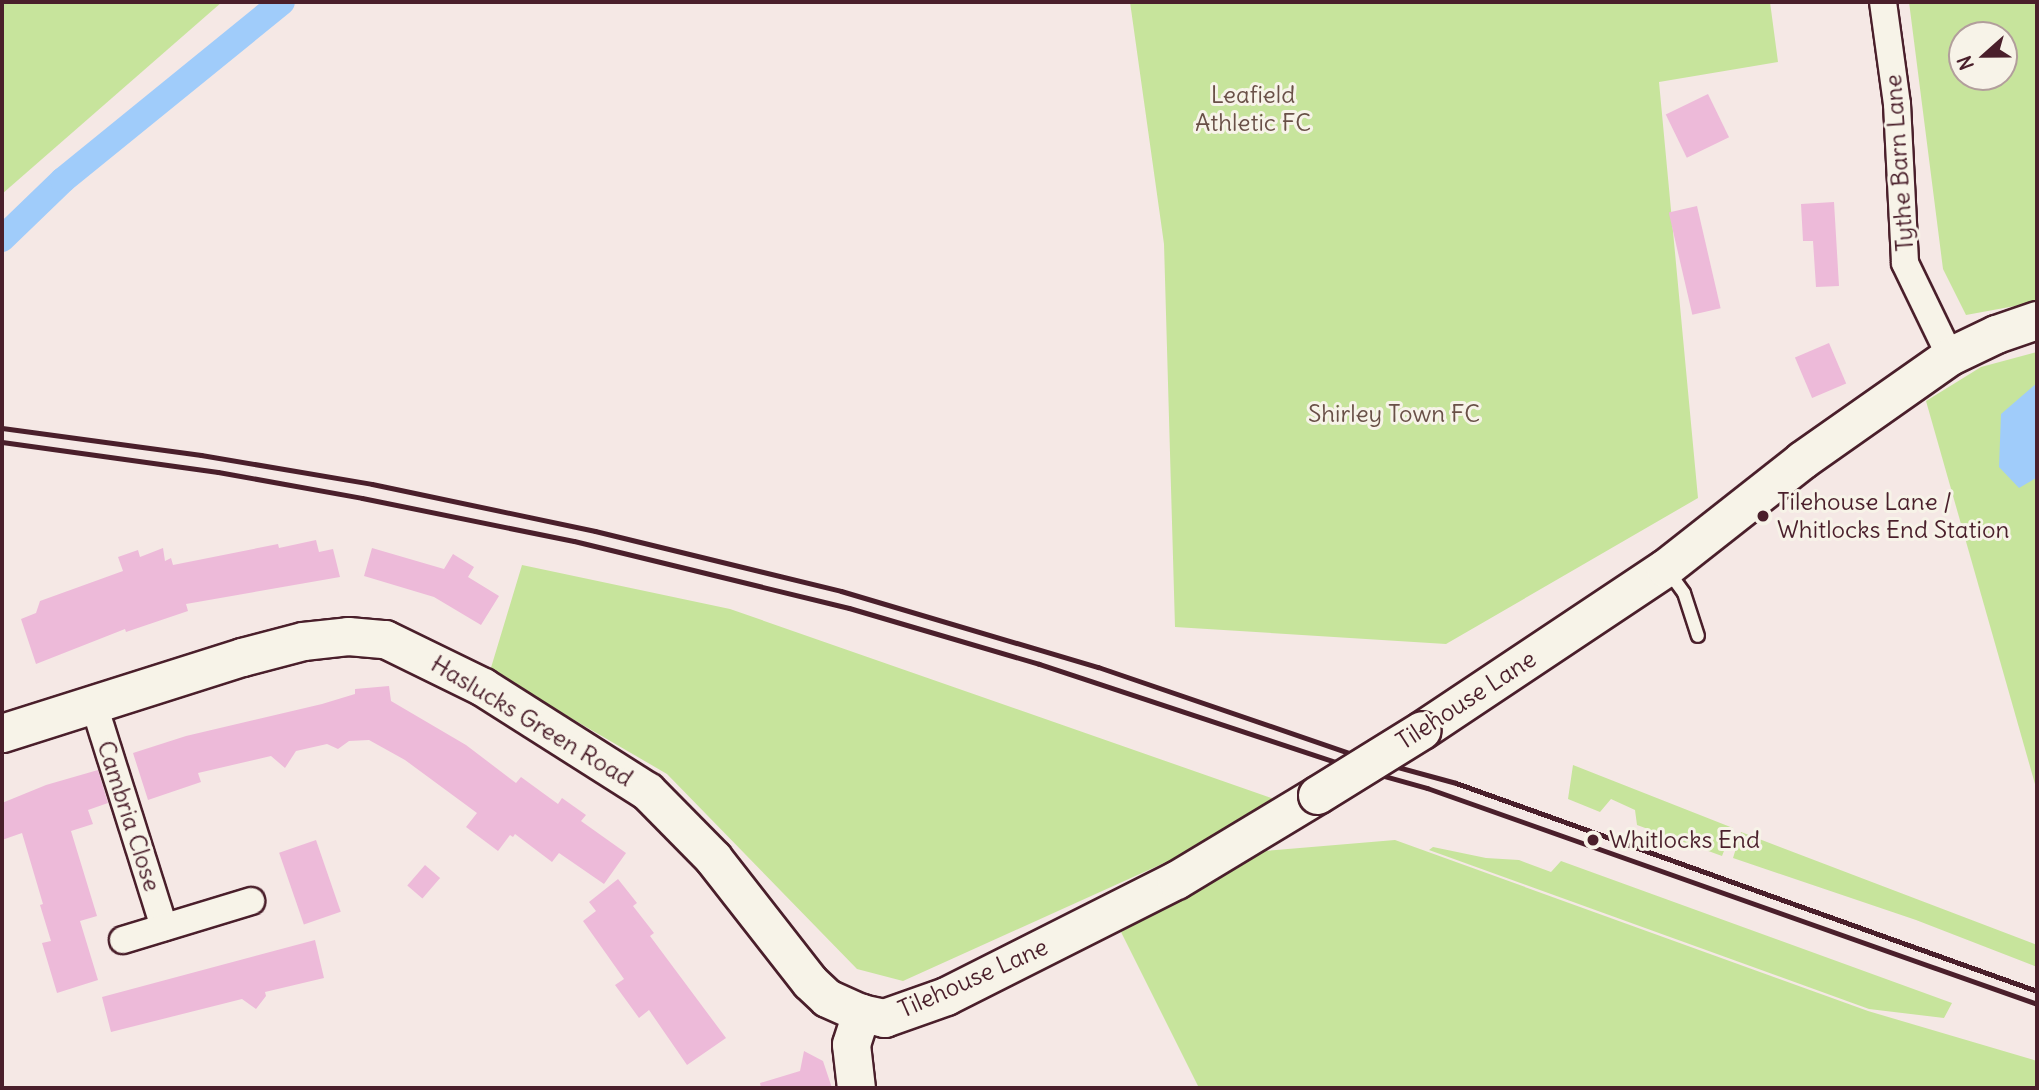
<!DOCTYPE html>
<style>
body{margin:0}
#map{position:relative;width:2039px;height:1090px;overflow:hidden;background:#f5e8e5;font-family:Delius,sans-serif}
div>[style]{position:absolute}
.green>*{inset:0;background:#c7e49c}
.water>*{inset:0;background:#a0ccfa}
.canal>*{height:26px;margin:-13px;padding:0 13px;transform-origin:13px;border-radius:13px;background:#a0ccfa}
.building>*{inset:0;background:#edbad9;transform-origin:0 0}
.roads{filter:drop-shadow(2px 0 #4a1f2b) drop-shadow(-2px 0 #4a1f2b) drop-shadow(0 2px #4a1f2b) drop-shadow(0 -2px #4a1f2b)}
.lane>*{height:12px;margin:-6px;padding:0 6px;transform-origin:6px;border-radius:6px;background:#f7f3e8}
.street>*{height:26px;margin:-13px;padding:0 13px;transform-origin:13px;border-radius:13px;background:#f7f3e8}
.secondary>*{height:37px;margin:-18.5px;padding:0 18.5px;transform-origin:18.5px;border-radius:18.5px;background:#f7f3e8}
.rail>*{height:5px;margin:-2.5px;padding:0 2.5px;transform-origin:2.5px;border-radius:2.5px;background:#4a1f2b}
.bridges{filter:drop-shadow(2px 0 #4a1f2b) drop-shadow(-2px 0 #4a1f2b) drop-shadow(0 2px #4a1f2b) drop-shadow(0 -2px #4a1f2b)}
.secondary-bridge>*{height:37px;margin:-18.5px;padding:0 18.5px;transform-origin:18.5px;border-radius:18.5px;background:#f7f3e8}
.dots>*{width:19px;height:19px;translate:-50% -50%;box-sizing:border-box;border:4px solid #f7f3e8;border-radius:50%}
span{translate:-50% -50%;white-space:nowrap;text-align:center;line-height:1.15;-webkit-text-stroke:6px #f7f3e8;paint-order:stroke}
.park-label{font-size:24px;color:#695047}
.street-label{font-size:24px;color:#4a1f2b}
.poi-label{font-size:24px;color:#4a1f2b}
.left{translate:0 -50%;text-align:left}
.frame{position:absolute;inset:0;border:4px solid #4a1f2b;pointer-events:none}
.north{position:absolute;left:1948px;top:21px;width:70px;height:70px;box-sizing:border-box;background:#f7f3e8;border:2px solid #b29e9c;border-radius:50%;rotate:249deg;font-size:19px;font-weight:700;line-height:28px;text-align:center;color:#4a1f2b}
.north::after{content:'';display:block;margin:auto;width:24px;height:32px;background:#4a1f2b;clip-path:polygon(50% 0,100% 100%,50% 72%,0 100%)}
</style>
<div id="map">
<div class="green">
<i style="clip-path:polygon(2px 2px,222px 2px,2px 194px)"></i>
<i style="clip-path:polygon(1130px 2px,1770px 2px,1778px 62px,1659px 82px,1698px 498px,1446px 644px,1175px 627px,1164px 244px)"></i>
<i style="clip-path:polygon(evenodd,1909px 2px,2037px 2px,2037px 302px,1966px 315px,1943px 269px,1909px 2px,1962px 35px,2004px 35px,2004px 77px,1962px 77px,1962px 35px)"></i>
<i style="clip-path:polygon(2037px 352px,2037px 791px,1926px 401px,1981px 367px)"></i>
<i style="clip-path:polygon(522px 565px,730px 609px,1280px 801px,1195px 849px,903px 981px,857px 969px,667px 774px,490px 671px)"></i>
<i style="clip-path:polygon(1573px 765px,1733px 828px,1722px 856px,1637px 825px,1635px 810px,1611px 799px,1600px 812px,1568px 799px)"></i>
<i style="clip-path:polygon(1741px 832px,2037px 945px,2037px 967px,1916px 920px,1733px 858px)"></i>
<i style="clip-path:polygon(1395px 840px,1868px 1011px,2037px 1061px,2037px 1088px,1199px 1088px,1121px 932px,1265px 851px)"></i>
<i style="clip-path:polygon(1433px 847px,1486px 858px,1519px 860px,1551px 872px,1561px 861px,1952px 1003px,1944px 1018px,1869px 1009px,1429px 850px)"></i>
</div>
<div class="water">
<i style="clip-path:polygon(2037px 383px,2036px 478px,2019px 488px,1999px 467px,2001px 414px)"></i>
</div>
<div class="canal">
<i style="left:2px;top:239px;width:85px;rotate:-44deg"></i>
<i style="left:63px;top:180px;width:282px;rotate:-39.1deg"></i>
</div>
<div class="building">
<i style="left:1708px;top:94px;width:48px;height:47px;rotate:64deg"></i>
<i style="clip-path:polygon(1834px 202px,1839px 286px,1816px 287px,1813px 241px,1803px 241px,1801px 204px)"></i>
<i style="left:1697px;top:206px;width:105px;height:29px;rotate:77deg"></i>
<i style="left:1829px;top:343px;width:44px;height:37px;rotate:67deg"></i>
<i style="clip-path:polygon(316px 540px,319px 552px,333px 549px,340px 577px,186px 604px,188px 611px,126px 632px,125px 629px,36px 664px,21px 619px,36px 613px,40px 601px,123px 571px,118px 557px,138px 550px,140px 557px,163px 548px,165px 561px,171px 558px,173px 565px,278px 544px,279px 548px)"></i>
<i style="clip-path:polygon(372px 548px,444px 569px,453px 554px,474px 567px,468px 577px,499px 596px,481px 625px,434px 597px,364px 576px)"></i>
<i style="clip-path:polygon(389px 686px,391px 701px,466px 745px,516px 783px,521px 777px,558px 804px,562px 798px,586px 815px,581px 821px,626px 853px,604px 884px,559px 853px,552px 862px,515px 834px,513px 837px,510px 835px,498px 851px,466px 827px,477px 813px,405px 760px,369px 740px,349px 741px,338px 749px,327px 744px,296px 751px,285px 768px,271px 756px,198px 773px,201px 782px,148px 800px,133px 753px,186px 736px,322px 704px,355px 694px,355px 689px)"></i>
<i style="clip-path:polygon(98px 770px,108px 803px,88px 810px,93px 824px,71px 831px,97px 916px,80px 921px,98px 980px,57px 993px,42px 943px,51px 941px,40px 905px,43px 904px,22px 833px,2px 840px,2px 803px,46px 785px)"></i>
<i style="left:316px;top:840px;width:76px;height:39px;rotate:71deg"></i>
<i style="left:425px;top:865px;width:20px;height:27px;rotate:41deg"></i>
<i style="clip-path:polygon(618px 879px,637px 903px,633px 906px,654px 933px,650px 936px,726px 1038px,687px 1065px,649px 1010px,639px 1018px,615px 985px,624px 979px,583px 921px,596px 911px,589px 902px)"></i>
<i style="clip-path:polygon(315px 940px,324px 978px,265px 992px,266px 996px,256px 1009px,242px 999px,111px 1032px,102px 997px)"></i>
<i style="clip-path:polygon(804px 1051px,823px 1061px,832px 1088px,761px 1088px,760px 1083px,800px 1071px)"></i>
</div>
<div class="roads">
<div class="lane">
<i style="left:1668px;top:571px;width:27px;rotate:54deg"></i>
<i style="left:1684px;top:593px;width:45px;rotate:72deg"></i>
</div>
<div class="street">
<i style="left:1883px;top:2px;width:103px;rotate:82.2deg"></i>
<i style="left:1897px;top:104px;width:159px;rotate:87.1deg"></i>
<i style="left:1905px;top:263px;width:103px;rotate:64.2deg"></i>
<i style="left:94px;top:705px;width:233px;rotate:72.5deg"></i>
<i style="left:123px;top:940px;width:134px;rotate:-16.9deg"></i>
</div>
<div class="secondary">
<i style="left:1422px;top:730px;width:292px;rotate:-33.7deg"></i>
<i style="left:1665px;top:568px;width:174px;rotate:-38.2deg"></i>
<i style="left:1802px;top:460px;width:181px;rotate:-35.1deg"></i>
<i style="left:1950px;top:356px;width:51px;rotate:-25.6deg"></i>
<i style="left:1996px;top:334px;width:43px;rotate:-18.9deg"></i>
<i style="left:2px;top:733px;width:252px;rotate:-17.6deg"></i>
<i style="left:242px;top:657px;width:63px;rotate:-14.7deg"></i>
<i style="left:303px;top:641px;width:45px;rotate:-6.3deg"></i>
<i style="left:348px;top:636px;width:37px;rotate:5deg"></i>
<i style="left:385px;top:639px;width:109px;rotate:26.1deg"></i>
<i style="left:483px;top:687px;width:194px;rotate:32.4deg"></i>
<i style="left:647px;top:791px;width:94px;rotate:45.4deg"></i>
<i style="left:713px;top:858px;width:157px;rotate:52deg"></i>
<i style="left:810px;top:982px;width:23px;rotate:43deg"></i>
<i style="left:827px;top:998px;width:37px;rotate:24deg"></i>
<i style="left:861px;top:1013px;width:24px;rotate:12deg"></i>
<i style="left:884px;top:1018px;width:66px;rotate:-19.5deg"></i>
<i style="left:946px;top:996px;width:258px;rotate:-26.8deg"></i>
<i style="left:1176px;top:880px;width:165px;rotate:-31.1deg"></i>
<i style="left:856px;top:1088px;width:44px;rotate:-96.5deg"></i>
<i style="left:851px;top:1044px;width:33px;rotate:-72deg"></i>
</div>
</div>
<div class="rail">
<i style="left:2px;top:428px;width:201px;rotate:7.7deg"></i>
<i style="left:201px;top:455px;width:173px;rotate:9.6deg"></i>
<i style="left:372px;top:484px;width:228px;rotate:11.9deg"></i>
<i style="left:595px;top:531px;width:253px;rotate:13.7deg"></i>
<i style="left:841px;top:591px;width:268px;rotate:16.5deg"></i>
<i style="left:1098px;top:667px;width:278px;rotate:18.9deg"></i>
<i style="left:1361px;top:757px;width:98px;rotate:15.3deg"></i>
<i style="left:1456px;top:783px;width:617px;rotate:19.7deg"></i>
<i style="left:2px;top:442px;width:218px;rotate:7.9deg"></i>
<i style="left:218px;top:472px;width:146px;rotate:10.2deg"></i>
<i style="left:362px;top:498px;width:216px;rotate:11.5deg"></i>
<i style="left:574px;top:541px;width:283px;rotate:13.7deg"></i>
<i style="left:849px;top:608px;width:198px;rotate:16.4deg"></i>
<i style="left:1039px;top:664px;width:322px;rotate:18.3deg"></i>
<i style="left:1345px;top:765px;width:85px;rotate:15.7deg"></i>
<i style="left:1427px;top:788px;width:647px;rotate:19.5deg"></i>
</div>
<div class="bridges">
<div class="secondary-bridge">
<i style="left:1317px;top:795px;width:123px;rotate:-31.8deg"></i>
</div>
</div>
<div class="dots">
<i style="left:1763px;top:516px;background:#4a1f2b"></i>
<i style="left:1593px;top:840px;background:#4a1f2b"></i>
</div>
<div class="park-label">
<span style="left:1253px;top:109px">Leafield<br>Athletic FC</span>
<span style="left:1394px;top:414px">Shirley Town FC</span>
</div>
<div class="street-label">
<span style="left:1899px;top:163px;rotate:-94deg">Tythe Barn Lane</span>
<span style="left:1466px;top:700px;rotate:-33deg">Tilehouse Lane</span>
<span style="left:532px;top:721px;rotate:31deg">Haslucks Green Road</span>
<span style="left:129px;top:816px;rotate:72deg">Cambria Close</span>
<span style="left:973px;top:978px;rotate:-24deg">Tilehouse Lane</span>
</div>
<div class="poi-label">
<span class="left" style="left:1777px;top:516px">Tilehouse Lane /<br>Whitlocks End Station</span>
<span class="left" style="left:1609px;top:840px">Whitlocks End</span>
</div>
<div class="frame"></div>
<div class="north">N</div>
</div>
